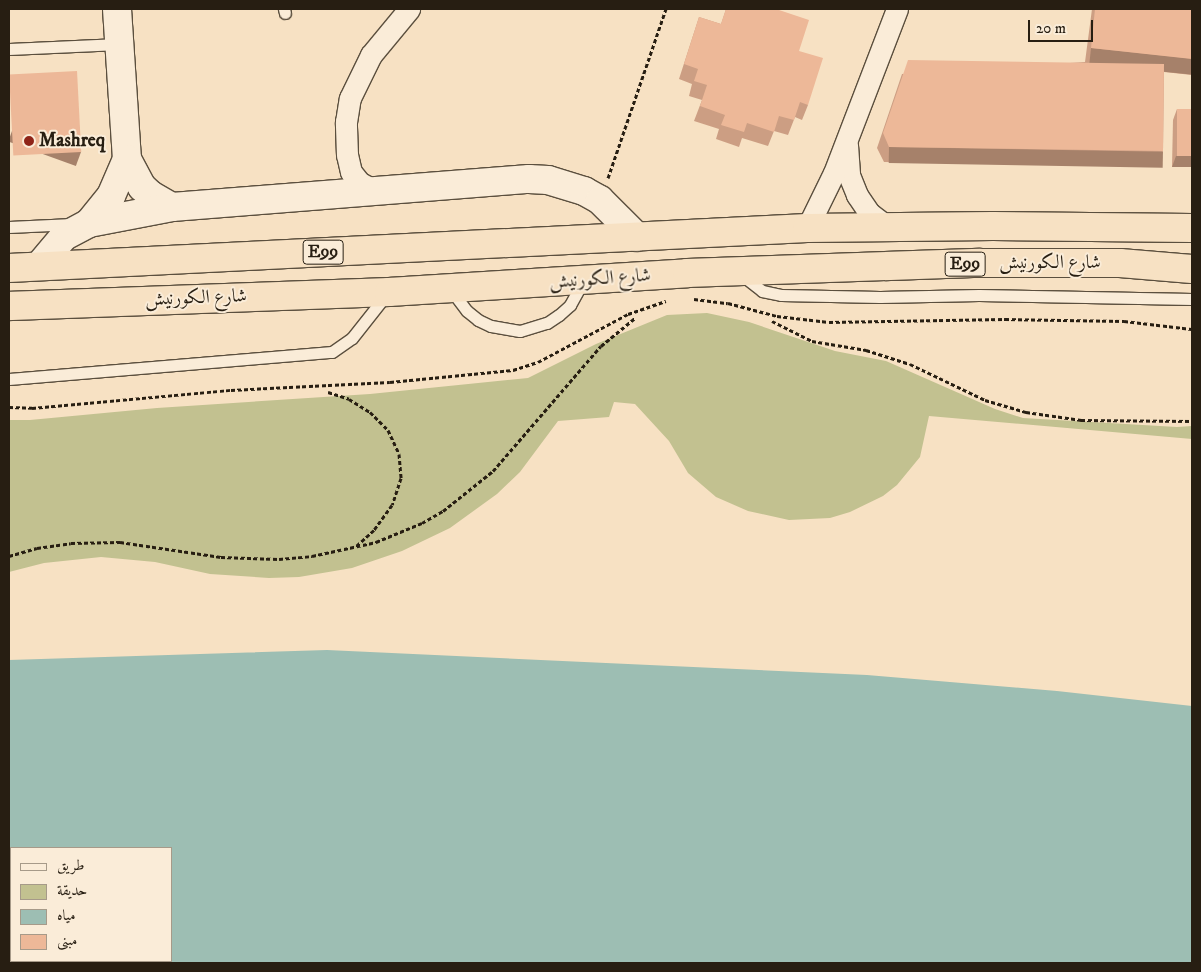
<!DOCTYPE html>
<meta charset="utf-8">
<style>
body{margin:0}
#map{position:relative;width:1201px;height:972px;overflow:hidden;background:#f7e1c3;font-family:"IM FELL DW Pica",Amiri,serif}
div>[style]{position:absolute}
.green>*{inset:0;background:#c2c190}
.water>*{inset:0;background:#9dbeb3}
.path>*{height:3px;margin-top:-1.5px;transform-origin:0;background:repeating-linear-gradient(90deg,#271e12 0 4px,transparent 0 6.5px)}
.roads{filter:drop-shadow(1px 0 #5b4f3e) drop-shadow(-1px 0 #5b4f3e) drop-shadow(0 1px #5b4f3e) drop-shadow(0 -1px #5b4f3e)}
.lane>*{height:11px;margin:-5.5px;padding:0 5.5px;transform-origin:5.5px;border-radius:5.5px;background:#faecd8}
.street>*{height:21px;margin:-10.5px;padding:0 10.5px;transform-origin:10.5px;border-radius:10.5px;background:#faecd8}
.secondary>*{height:28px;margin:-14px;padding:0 14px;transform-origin:14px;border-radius:14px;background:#faecd8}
.highway>*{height:28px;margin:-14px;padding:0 14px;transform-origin:14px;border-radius:14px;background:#f7e1c3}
.wall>*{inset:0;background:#cc9e83}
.shaded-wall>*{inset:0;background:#a6816a;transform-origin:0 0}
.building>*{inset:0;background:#edb898;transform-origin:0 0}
.dots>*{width:14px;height:14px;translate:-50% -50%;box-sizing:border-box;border:2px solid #faecd8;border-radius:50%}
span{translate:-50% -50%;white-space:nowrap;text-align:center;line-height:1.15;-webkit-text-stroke:4px #faecd8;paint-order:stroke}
.shield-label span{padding:1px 4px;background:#faecd8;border:1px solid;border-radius:4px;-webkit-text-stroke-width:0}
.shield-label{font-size:18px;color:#271e12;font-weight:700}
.poi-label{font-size:19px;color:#271e12;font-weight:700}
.left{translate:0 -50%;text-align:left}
.street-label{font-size:19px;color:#271e12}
.frame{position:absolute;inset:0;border:10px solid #271e12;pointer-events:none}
.legend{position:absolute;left:10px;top:847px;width:162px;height:115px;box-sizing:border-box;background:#faecd8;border:1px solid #a69a89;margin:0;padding:6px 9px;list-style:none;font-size:15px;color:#271e12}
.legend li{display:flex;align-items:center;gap:10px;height:25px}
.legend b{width:25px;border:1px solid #a69a89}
.scale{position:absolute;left:1028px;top:20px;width:65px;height:22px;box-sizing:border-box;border:2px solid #271e12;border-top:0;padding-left:6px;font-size:15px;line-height:18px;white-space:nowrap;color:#271e12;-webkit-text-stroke:4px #faecd8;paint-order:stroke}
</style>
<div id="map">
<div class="green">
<i style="clip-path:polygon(707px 313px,749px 322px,835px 351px,886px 361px,995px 409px,1023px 418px,1177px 427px,1192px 426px,1192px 439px,929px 416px,920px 457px,897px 485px,883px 496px,850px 512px,830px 518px,789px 520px,748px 511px,716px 497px,688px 473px,669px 441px,635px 404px,614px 402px,609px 417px,558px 421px,520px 472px,497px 494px,450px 528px,402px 551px,352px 568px,299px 577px,269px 578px,210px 574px,155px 562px,101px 557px,44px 563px,9px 572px,9px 420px,30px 420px,157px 408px,370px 394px,528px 378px,596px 344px,667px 315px)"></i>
</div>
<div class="water">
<i style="clip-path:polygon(evenodd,327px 650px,867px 675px,1057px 691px,1192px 706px,1192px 963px,9px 963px,9px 660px,327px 650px,11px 848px,171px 848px,171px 961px,11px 961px,11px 848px)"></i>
</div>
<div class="path">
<i style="left:608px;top:178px;width:179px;rotate:-71.1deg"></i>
<i style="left:694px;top:299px;width:34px;rotate:7deg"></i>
<i style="left:728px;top:303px;width:51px;rotate:14.9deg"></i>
<i style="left:777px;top:316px;width:52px;rotate:6.6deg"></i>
<i style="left:829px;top:322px;width:176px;rotate:-1deg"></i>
<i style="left:1005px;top:319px;width:119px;rotate:1deg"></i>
<i style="left:1124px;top:321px;width:68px;rotate:6.7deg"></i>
<i style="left:772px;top:321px;width:45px;rotate:26.6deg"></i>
<i style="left:812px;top:341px;width:55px;rotate:9.5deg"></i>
<i style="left:866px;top:350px;width:46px;rotate:17.7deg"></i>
<i style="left:910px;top:364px;width:83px;rotate:25.6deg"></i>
<i style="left:985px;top:400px;width:43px;rotate:16.3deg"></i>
<i style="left:1026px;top:412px;width:56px;rotate:8.3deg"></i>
<i style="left:1081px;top:420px;width:111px;rotate:0.5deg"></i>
<i style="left:328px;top:392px;width:22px;rotate:18deg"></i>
<i style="left:349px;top:399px;width:25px;rotate:32deg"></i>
<i style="left:370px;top:412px;width:25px;rotate:45deg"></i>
<i style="left:388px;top:430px;width:26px;rotate:65deg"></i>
<i style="left:399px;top:454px;width:24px;rotate:85deg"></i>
<i style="left:401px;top:478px;width:28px;rotate:108deg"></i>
<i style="left:392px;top:505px;width:31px;rotate:126deg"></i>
<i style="left:374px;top:530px;width:24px;rotate:138deg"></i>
<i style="left:9px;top:407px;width:23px;rotate:2deg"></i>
<i style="left:32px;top:408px;width:200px;rotate:-5.2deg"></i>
<i style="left:231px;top:390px;width:159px;rotate:-2.9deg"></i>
<i style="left:390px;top:382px;width:124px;rotate:-5.6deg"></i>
<i style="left:513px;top:370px;width:26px;rotate:-18deg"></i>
<i style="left:538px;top:362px;width:102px;rotate:-28.1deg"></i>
<i style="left:628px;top:314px;width:40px;rotate:-18.9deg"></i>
<i style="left:9px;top:556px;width:29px;rotate:-16deg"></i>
<i style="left:37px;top:548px;width:34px;rotate:-8deg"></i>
<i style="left:71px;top:543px;width:49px;rotate:-1.2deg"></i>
<i style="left:120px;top:542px;width:102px;rotate:8.4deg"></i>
<i style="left:221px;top:557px;width:58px;rotate:2deg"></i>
<i style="left:279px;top:559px;width:33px;rotate:-5deg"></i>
<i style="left:312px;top:556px;width:66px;rotate:-12.3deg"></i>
<i style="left:376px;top:542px;width:50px;rotate:-22.4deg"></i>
<i style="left:422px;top:523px;width:24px;rotate:-30deg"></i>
<i style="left:443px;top:511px;width:64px;rotate:-38.7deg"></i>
<i style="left:493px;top:471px;width:165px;rotate:-49.2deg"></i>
<i style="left:601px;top:346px;width:44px;rotate:-39.5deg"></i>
</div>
<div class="roads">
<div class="lane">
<i style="left:284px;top:9px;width:4px;rotate:76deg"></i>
<i style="left:9px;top:49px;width:110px;rotate:-2.6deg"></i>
<i style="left:9px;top:227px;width:63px;rotate:-2.7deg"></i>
<i style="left:743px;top:276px;width:24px;rotate:38deg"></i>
<i style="left:762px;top:291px;width:19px;rotate:12deg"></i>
<i style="left:781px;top:295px;width:99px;rotate:1.2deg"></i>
<i style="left:880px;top:297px;width:99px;rotate:-1.2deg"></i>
<i style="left:979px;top:295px;width:213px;rotate:1.1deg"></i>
<i style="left:451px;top:290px;width:26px;rotate:53deg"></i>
<i style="left:467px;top:311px;width:14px;rotate:39deg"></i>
<i style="left:478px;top:320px;width:14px;rotate:25deg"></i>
<i style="left:491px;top:326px;width:29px;rotate:10deg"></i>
<i style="left:520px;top:331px;width:28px;rotate:-17deg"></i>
<i style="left:547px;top:323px;width:14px;rotate:-34deg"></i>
<i style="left:559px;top:315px;width:15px;rotate:-42deg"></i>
<i style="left:570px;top:305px;width:29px;rotate:-61deg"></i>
<i style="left:9px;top:379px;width:324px;rotate:-4.8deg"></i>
<i style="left:332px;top:352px;width:24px;rotate:-35deg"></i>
<i style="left:352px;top:338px;width:55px;rotate:-51.7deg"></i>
</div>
<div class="street">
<i style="left:847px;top:145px;width:30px;rotate:86deg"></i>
<i style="left:849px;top:175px;width:22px;rotate:68deg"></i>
<i style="left:857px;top:195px;width:22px;rotate:56deg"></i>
<i style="left:869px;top:213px;width:21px;rotate:37deg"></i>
<i style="left:376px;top:191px;width:18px;rotate:-153deg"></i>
<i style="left:360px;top:183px;width:14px;rotate:-129deg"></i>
<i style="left:351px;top:172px;width:17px;rotate:-103deg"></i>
<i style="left:347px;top:155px;width:33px;rotate:-92deg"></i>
<i style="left:346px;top:122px;width:24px;rotate:-81deg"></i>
<i style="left:350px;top:98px;width:48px;rotate:-64deg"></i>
<i style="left:371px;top:55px;width:60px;rotate:-50.4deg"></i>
<i style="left:807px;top:228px;width:61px;rotate:-63.9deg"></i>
<i style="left:834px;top:173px;width:176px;rotate:-69deg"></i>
</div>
<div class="secondary">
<i style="left:117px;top:9px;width:150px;rotate:86.2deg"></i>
<i style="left:127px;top:159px;width:32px;rotate:62deg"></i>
<i style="left:142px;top:187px;width:12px;rotate:42deg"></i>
<i style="left:151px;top:195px;width:24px;rotate:30deg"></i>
<i style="left:89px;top:223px;width:35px;rotate:-51deg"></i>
<i style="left:111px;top:196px;width:40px;rotate:-66.6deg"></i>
<i style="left:39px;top:266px;width:38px;rotate:-50deg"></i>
<i style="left:63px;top:237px;width:30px;rotate:-28deg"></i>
<i style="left:89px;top:223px;width:85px;rotate:-10.9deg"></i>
<i style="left:172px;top:207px;width:358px;rotate:-4.5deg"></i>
<i style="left:529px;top:179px;width:19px;rotate:3deg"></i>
<i style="left:548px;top:180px;width:38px;rotate:17deg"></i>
<i style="left:584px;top:191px;width:18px;rotate:29deg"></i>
<i style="left:600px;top:200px;width:52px;rotate:45deg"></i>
</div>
<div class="highway">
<i style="left:9px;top:268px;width:799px;rotate:-2.87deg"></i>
<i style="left:807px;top:228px;width:186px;rotate:-0.6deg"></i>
<i style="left:993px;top:226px;width:199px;rotate:0.6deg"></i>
<i style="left:9px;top:306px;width:380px;rotate:-2.1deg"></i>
<i style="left:389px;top:292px;width:299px;rotate:-3.6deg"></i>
<i style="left:687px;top:273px;width:293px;rotate:-2deg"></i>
<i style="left:980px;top:263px;width:140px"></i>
<i style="left:1120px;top:263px;width:72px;rotate:4.8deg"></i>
</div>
</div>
<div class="wall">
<i style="clip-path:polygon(726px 9px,776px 9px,799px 51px,808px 105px,802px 120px,795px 117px,788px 135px,774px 131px,768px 146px,742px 138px,739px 147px,716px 139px,719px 129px,694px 121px,702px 100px,689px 96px,692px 84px,679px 79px,699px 17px,721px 24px)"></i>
<i style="clip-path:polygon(1092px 9px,1192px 9px,1192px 75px,1164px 72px,1163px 151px,1157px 166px,884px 162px,877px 148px,902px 74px,1085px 62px)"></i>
<i style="clip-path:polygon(1177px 109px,1192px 109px,1192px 167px,1172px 167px,1173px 120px)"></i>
</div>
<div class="shaded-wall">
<i style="left:1091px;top:48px;width:102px;height:16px;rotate:6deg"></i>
<i style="left:889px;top:147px;width:274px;height:16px;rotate:1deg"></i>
<i style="left:81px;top:152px;width:15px;height:72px;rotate:110deg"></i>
<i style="clip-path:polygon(1176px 156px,1192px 156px,1192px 167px,1172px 167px)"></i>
</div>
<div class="building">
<i style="clip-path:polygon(726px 9px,776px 9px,809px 20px,799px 51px,823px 58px,808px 105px,800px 102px,794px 120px,779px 116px,774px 132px,747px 123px,744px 132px,721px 125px,725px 115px,700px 106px,707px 85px,694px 81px,698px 69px,684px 64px,699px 17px,721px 24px)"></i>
<i style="clip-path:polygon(1095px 9px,1192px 9px,1192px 59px,1091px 48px)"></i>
<i style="clip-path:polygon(908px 60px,1164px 64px,1163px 151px,889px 147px,883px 133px)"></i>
<i style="left:77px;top:71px;width:81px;height:68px;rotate:87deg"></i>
<i style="left:1177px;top:109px;width:15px;height:47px"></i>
</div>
<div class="dots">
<i style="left:29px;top:141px;background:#8f2418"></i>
</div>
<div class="shield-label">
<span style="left:323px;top:252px">E99</span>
<span style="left:965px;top:264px">E99</span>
</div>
<div class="poi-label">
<span class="left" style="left:39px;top:141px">Mashreq</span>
</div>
<div class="street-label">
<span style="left:1050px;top:263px">شارع الكورنيش</span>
<span style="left:600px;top:279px;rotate:-4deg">شارع الكورنيش</span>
<span style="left:196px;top:298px;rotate:-2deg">شارع الكورنيش</span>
</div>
<div class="frame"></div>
<ul class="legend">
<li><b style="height:6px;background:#faecd8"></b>طريق</li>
<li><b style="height:14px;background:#c2c190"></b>حديقة</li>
<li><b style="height:14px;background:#9dbeb3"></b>مياه</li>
<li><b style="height:14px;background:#edb898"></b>مبنى</li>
</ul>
<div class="scale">20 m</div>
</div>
